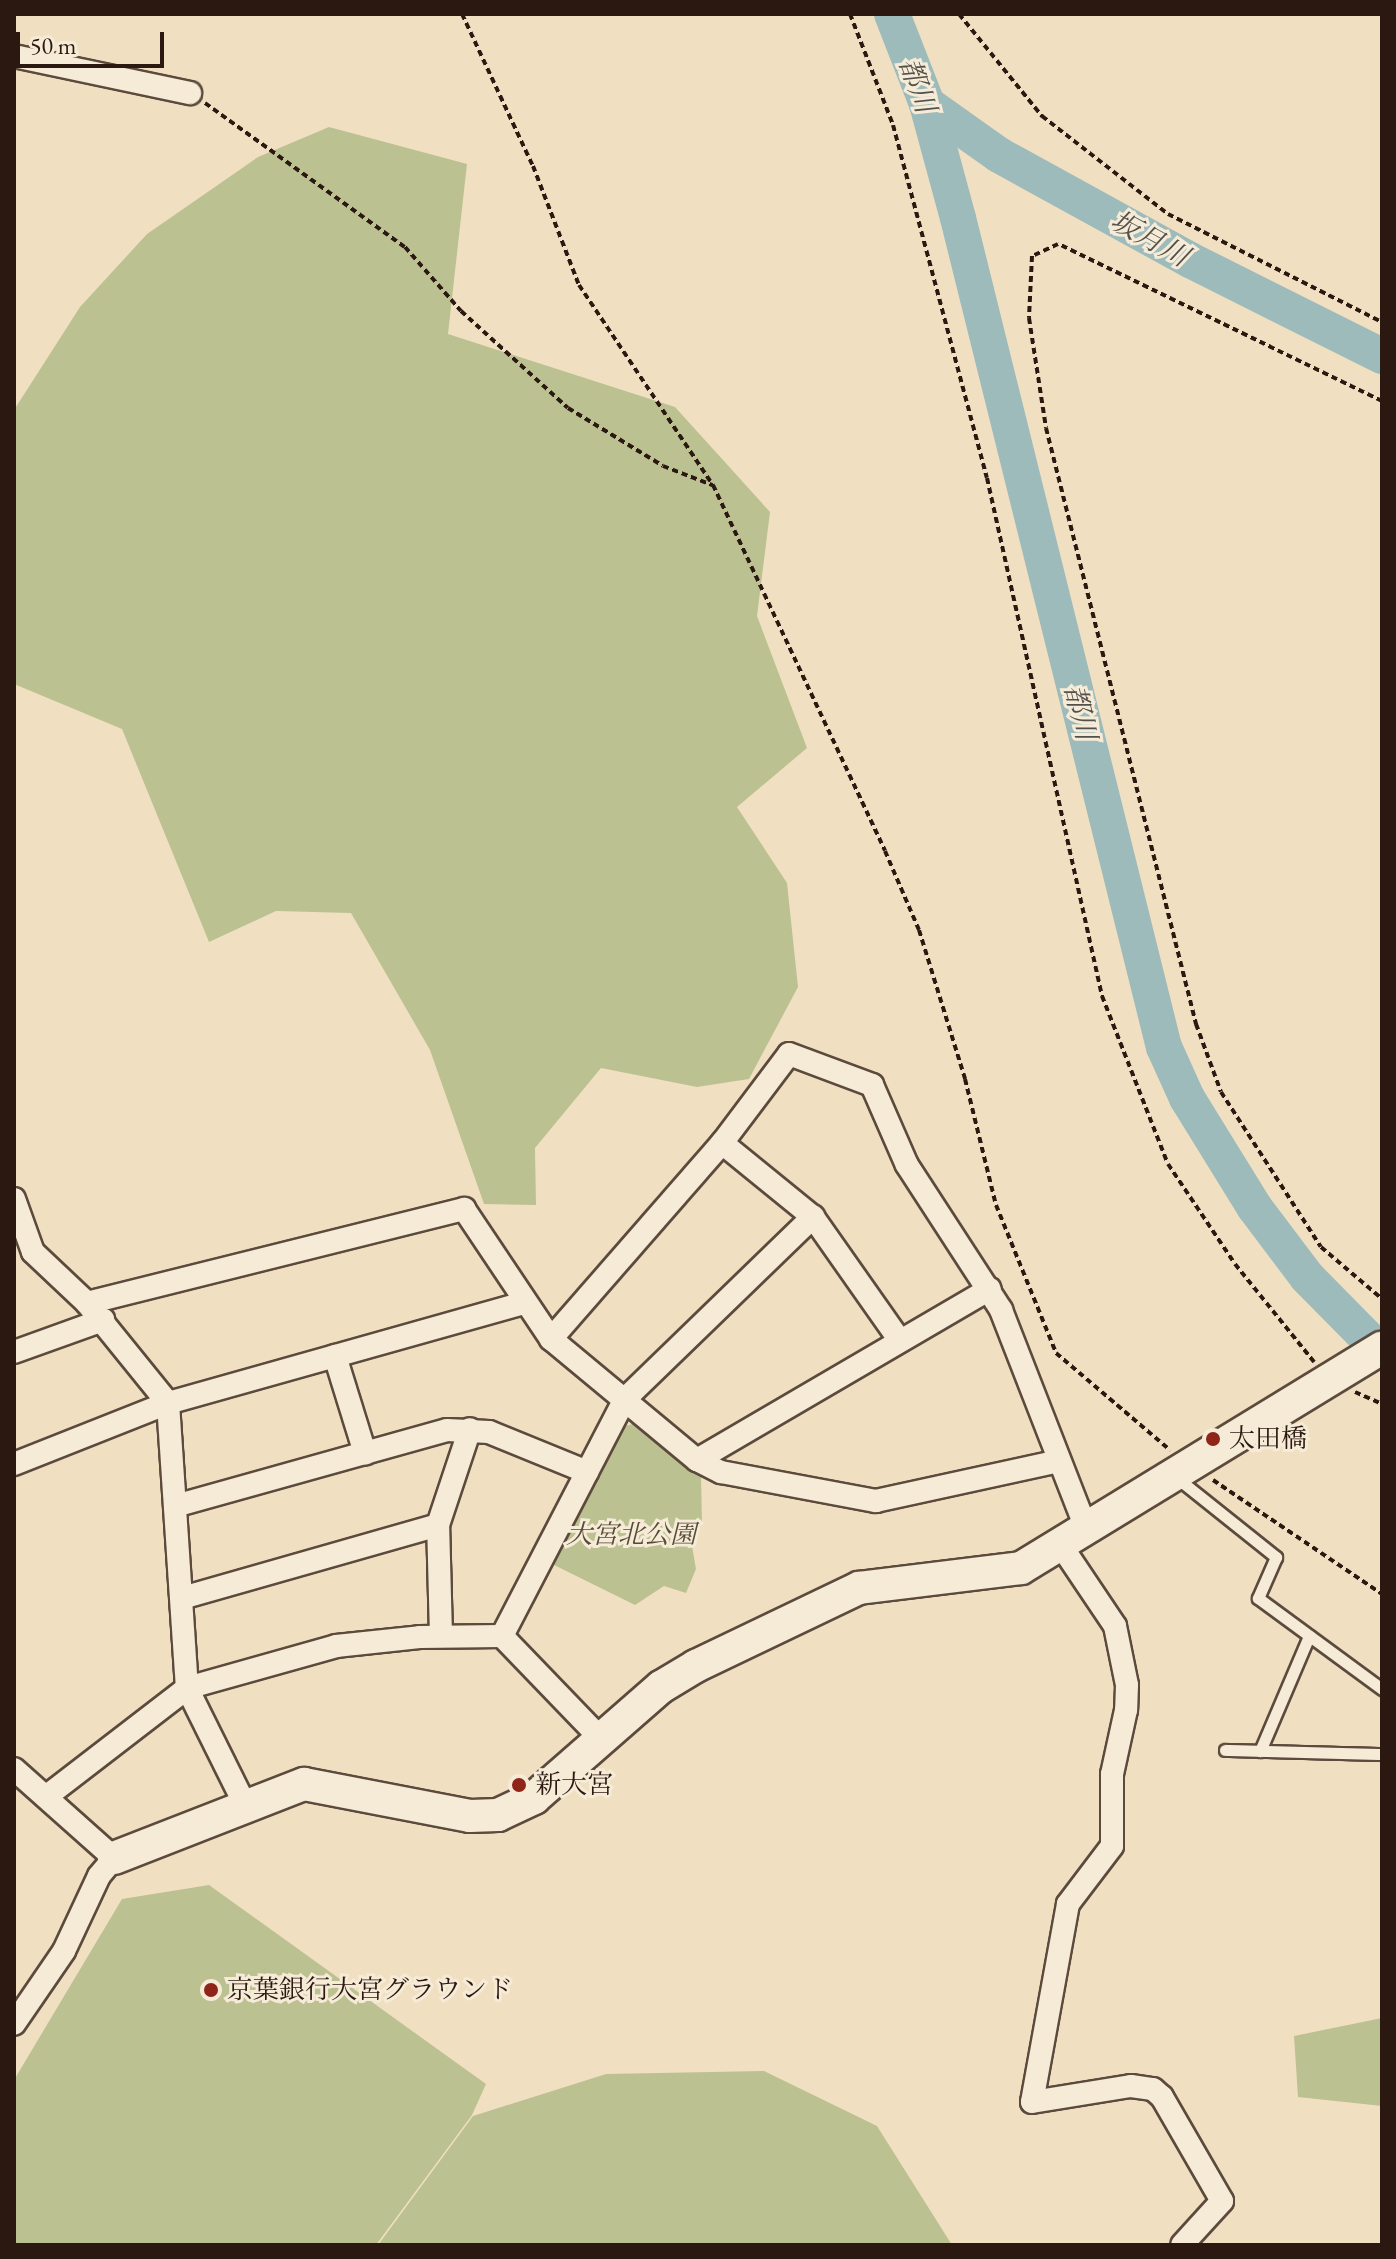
<!DOCTYPE html>
<meta charset="utf-8">
<style>
body{margin:0}
#map{position:relative;width:1396px;height:2259px;overflow:hidden;background:#f0e0c1;font-family:"EB Garamond","Noto Serif JP",serif}
div>[style]{position:absolute}
.green>*{inset:0;background:#bcc191}
.river>*{height:36px;margin:-18px;padding:0 18px;transform-origin:18px;border-radius:18px;background:#9dbbbb}
.path>*{height:4px;margin-top:-2px;transform-origin:0;background:repeating-linear-gradient(90deg,#2b1811 0 6px,transparent 0 10px)}
.roads{filter:drop-shadow(2px 0 #5c4a3d) drop-shadow(-2px 0 #5c4a3d) drop-shadow(0 2px #5c4a3d) drop-shadow(0 -2px #5c4a3d)}
.lane>*{height:11px;margin:-5.5px;padding:0 5.5px;transform-origin:5.5px;border-radius:5.5px;background:#f5ebd7}
.street>*{height:22px;margin:-11px;padding:0 11px;transform-origin:11px;border-radius:11px;background:#f5ebd7}
.secondary>*{height:32px;margin:-16px;padding:0 16px;transform-origin:16px;border-radius:16px;background:#f5ebd7}
.dots>*{width:22px;height:22px;translate:-50% -50%;box-sizing:border-box;border:4px solid #f5ebd7;border-radius:50%}
span{translate:-50% -50%;white-space:nowrap;text-align:center;line-height:1.15;-webkit-text-stroke:6px #f5ebd7;paint-order:stroke}
.poi-label{font-size:26px;color:#2b1811}
.left{translate:0 -50%;text-align:left}
.park-label{font-size:26px;color:#564b37;font-style:italic}
.water-label{font-size:28px;color:#53514c;font-style:italic}
.frame{position:absolute;inset:0;border:16px solid #2b1811;pointer-events:none}
.scale{position:absolute;left:16px;top:32px;width:148px;height:36px;box-sizing:border-box;border:4px solid #2b1811;border-top:0;padding-left:10px;font-size:24px;line-height:28px;white-space:nowrap;color:#2b1811;-webkit-text-stroke:6px #f5ebd7;paint-order:stroke}
</style>
<div id="map">
<div class="green">
<i style="clip-path:polygon(329px 127px,467px 164px,448px 334px,675px 407px,770px 512px,757px 616px,807px 748px,737px 807px,787px 883px,798px 987px,749px 1079px,697px 1087px,601px 1068px,535px 1148px,536px 1205px,484px 1204px,430px 1050px,351px 913px,276px 911px,209px 942px,122px 729px,14px 684px,14px 410px,80px 307px,147px 234px,258px 157px)"></i>
<i style="clip-path:polygon(636px 1423px,701px 1473px,702px 1525px,691px 1540px,696px 1569px,686px 1593px,664px 1586px,635px 1605px,550px 1563px,618px 1428px)"></i>
<i style="clip-path:polygon(209px 1885px,486px 2084px,472px 2115px,376px 2245px,14px 2245px,14px 2080px,122px 1899px)"></i>
<i style="clip-path:polygon(1382px 2018px,1382px 2106px,1298px 2097px,1294px 2036px)"></i>
<i style="clip-path:polygon(764px 2071px,877px 2126px,952px 2245px,378px 2245px,473px 2116px,606px 2074px)"></i>
</div>
<div class="river">
<i style="left:892px;top:14px;width:97px;rotate:68.7deg"></i>
<i style="left:927px;top:104px;width:118px;rotate:74.8deg"></i>
<i style="left:958px;top:218px;width:854px;rotate:76.05deg"></i>
<i style="left:1164px;top:1047px;width:56px;rotate:65.7deg"></i>
<i style="left:1187px;top:1098px;width:129px;rotate:58.3deg"></i>
<i style="left:1255px;top:1208px;width:86px;rotate:53deg"></i>
<i style="left:1307px;top:1277px;width:107px;rotate:45.4deg"></i>
<i style="left:927px;top:104px;width:88px;rotate:35.3deg"></i>
<i style="left:999px;top:155px;width:218px;rotate:28.8deg"></i>
<i style="left:1190px;top:260px;width:215px;rotate:26.6deg"></i>
</div>
<div class="path">
<i style="left:462px;top:14px;width:168px;rotate:65deg"></i>
<i style="left:533px;top:166px;width:128px;rotate:68.9deg"></i>
<i style="left:579px;top:285px;width:241px;rotate:56.2deg"></i>
<i style="left:713px;top:485px;width:404px;rotate:64.8deg"></i>
<i style="left:885px;top:851px;width:86px;rotate:66.7deg"></i>
<i style="left:919px;top:930px;width:156px;rotate:72.8deg"></i>
<i style="left:965px;top:1079px;width:130px;rotate:76.2deg"></i>
<i style="left:996px;top:1205px;width:160px;rotate:67.9deg"></i>
<i style="left:1056px;top:1353px;width:150px;rotate:40.4deg"></i>
<i style="left:850px;top:14px;width:119px;rotate:68.8deg"></i>
<i style="left:893px;top:125px;width:365px;rotate:75.1deg"></i>
<i style="left:987px;top:478px;width:531px;rotate:77.48deg"></i>
<i style="left:1102px;top:996px;width:180px;rotate:68.6deg"></i>
<i style="left:1168px;top:1164px;width:120px;rotate:56.2deg"></i>
<i style="left:1235px;top:1264px;width:126px;rotate:51.1deg"></i>
<i style="left:959px;top:14px;width:132px;rotate:50.9deg"></i>
<i style="left:1042px;top:116px;width:160px;rotate:37.9deg"></i>
<i style="left:1168px;top:214px;width:240px;rotate:26.8deg"></i>
<i style="left:205px;top:103px;width:246px;rotate:35.8deg"></i>
<i style="left:405px;top:247px;width:85px;rotate:48.8deg"></i>
<i style="left:461px;top:311px;width:144px;rotate:42.2deg"></i>
<i style="left:568px;top:408px;width:111px;rotate:31.4deg"></i>
<i style="left:663px;top:466px;width:53px;rotate:21.2deg"></i>
<i style="left:1382px;top:401px;width:360px;rotate:-154.1deg"></i>
<i style="left:1058px;top:244px;width:29px;rotate:155deg"></i>
<i style="left:1032px;top:256px;width:62px;rotate:92.8deg"></i>
<i style="left:1029px;top:318px;width:111px;rotate:81.2deg"></i>
<i style="left:1046px;top:428px;width:615px;rotate:75.87deg"></i>
<i style="left:1196px;top:1024px;width:72px;rotate:69.8deg"></i>
<i style="left:1221px;top:1092px;width:184px;rotate:57.2deg"></i>
<i style="left:1321px;top:1247px;width:80px;rotate:40.4deg"></i>
<i style="left:1355px;top:1392px;width:30px;rotate:24deg"></i>
<i style="left:1213px;top:1480px;width:204px;rotate:34deg"></i>
</div>
<div class="roads">
<div class="lane">
<i style="left:1177px;top:1478px;width:127px;rotate:38.6deg"></i>
<i style="left:1276px;top:1557px;width:45px;rotate:113.7deg"></i>
<i style="left:1258px;top:1598px;width:154px;rotate:36.3deg"></i>
<i style="left:1225px;top:1750px;width:157px;rotate:1.5deg"></i>
<i style="left:1260px;top:1751px;width:125px;rotate:-66.9deg"></i>
</div>
<div class="street">
<i style="left:14px;top:56px;width:180px;rotate:11.9deg"></i>
<i style="left:722px;top:1143px;width:117px;rotate:39.1deg"></i>
<i style="left:813px;top:1217px;width:151px;rotate:54.9deg"></i>
<i style="left:14px;top:1199px;width:56px;rotate:70.3deg"></i>
<i style="left:33px;top:1252px;width:74px;rotate:43.4deg"></i>
<i style="left:87px;top:1303px;width:389px;rotate:-14deg"></i>
<i style="left:464px;top:1209px;width:156px;rotate:56.2deg"></i>
<i style="left:551px;top:1339px;width:190px;rotate:39.7deg"></i>
<i style="left:697px;top:1460px;width:339px;rotate:-30.3deg"></i>
<i style="left:87px;top:1303px;width:129px;rotate:51deg"></i>
<i style="left:168px;top:1403px;width:286px;rotate:86.2deg"></i>
<i style="left:187px;top:1688px;width:131px;rotate:63.6deg"></i>
<i style="left:551px;top:1339px;width:260px;rotate:-48.9deg"></i>
<i style="left:722px;top:1143px;width:111px;rotate:-53deg"></i>
<i style="left:789px;top:1054px;width:89px;rotate:20.5deg"></i>
<i style="left:872px;top:1085px;width:87px;rotate:66.4deg"></i>
<i style="left:907px;top:1165px;width:173px;rotate:57deg"></i>
<i style="left:1001px;top:1310px;width:237px;rotate:68.7deg"></i>
<i style="left:14px;top:1352px;width:95px;rotate:-19.8deg"></i>
<i style="left:335px;top:1356px;width:102px;rotate:72.8deg"></i>
<i style="left:697px;top:1460px;width:27px;rotate:27deg"></i>
<i style="left:721px;top:1472px;width:158px;rotate:10.6deg"></i>
<i style="left:876px;top:1501px;width:187px;rotate:-12.3deg"></i>
<i style="left:14px;top:1464px;width:166px;rotate:-21.6deg"></i>
<i style="left:168px;top:1403px;width:369px;rotate:-15.7deg"></i>
<i style="left:175px;top:1506px;width:282px;rotate:-15.6deg"></i>
<i style="left:447px;top:1430px;width:42px;rotate:2.7deg"></i>
<i style="left:489px;top:1432px;width:106px;rotate:22.2deg"></i>
<i style="left:1062px;top:1547px;width:95px;rotate:56.1deg"></i>
<i style="left:1115px;top:1626px;width:60px;rotate:78.5deg"></i>
<i style="left:1127px;top:1685px;width:25px;rotate:92deg"></i>
<i style="left:1126px;top:1710px;width:66px;rotate:102.3deg"></i>
<i style="left:1112px;top:1774px;width:72px;rotate:90deg"></i>
<i style="left:1112px;top:1846px;width:73px;rotate:127.2deg"></i>
<i style="left:1068px;top:1904px;width:201px;rotate:100.3deg"></i>
<i style="left:1032px;top:2102px;width:100px;rotate:-9.2deg"></i>
<i style="left:1131px;top:2086px;width:22px;rotate:8deg"></i>
<i style="left:1153px;top:2089px;width:12px;rotate:42deg"></i>
<i style="left:1162px;top:2097px;width:120px;rotate:60deg"></i>
<i style="left:1222px;top:2201px;width:59px;rotate:132.3deg"></i>
<i style="left:182px;top:1598px;width:266px;rotate:-15.9deg"></i>
<i style="left:441px;top:1636px;width:111px;rotate:-91.5deg"></i>
<i style="left:438px;top:1525px;width:101px;rotate:-71.6deg"></i>
<i style="left:502px;top:1636px;width:267px;rotate:-62.6deg"></i>
<i style="left:625px;top:1399px;width:262px;rotate:-44.1deg"></i>
<i style="left:14px;top:1769px;width:134px;rotate:41.7deg"></i>
<i style="left:114px;top:1858px;width:23px;rotate:130deg"></i>
<i style="left:99px;top:1876px;width:83px;rotate:115deg"></i>
<i style="left:64px;top:1951px;width:88px;rotate:124.4deg"></i>
<i style="left:47px;top:1796px;width:177px;rotate:-37.6deg"></i>
<i style="left:187px;top:1688px;width:155px;rotate:-15.7deg"></i>
<i style="left:336px;top:1646px;width:84px;rotate:-6.1deg"></i>
<i style="left:420px;top:1637px;width:82px;rotate:-0.7deg"></i>
<i style="left:502px;top:1636px;width:144px;rotate:46.1deg"></i>
</div>
<div class="secondary">
<i style="left:114px;top:1858px;width:204px;rotate:-21.3deg"></i>
<i style="left:304px;top:1784px;width:169px;rotate:10.9deg"></i>
<i style="left:470px;top:1816px;width:28px;rotate:-2deg"></i>
<i style="left:498px;top:1815px;width:40px;rotate:-25deg"></i>
<i style="left:534px;top:1798px;width:169px;rotate:-41.2deg"></i>
<i style="left:661px;top:1687px;width:41px;rotate:-31deg"></i>
<i style="left:696px;top:1666px;width:181px;rotate:-25.6deg"></i>
<i style="left:859px;top:1588px;width:163px;rotate:-7deg"></i>
<i style="left:1021px;top:1568px;width:423px;rotate:-31.4deg"></i>
</div>
</div>
<div class="dots">
<i style="left:1213px;top:1439px;background:#8f2418"></i>
<i style="left:519px;top:1785px;background:#8f2418"></i>
<i style="left:211px;top:1990px;background:#8f2418"></i>
</div>
<div class="poi-label">
<span class="left" style="left:1229px;top:1439px">太田橋</span>
<span class="left" style="left:535px;top:1785px">新大宮</span>
<span class="left" style="left:227px;top:1990px">京葉銀行大宮グラウンド</span>
</div>
<div class="park-label">
<span style="left:631px;top:1535px">大宮北公園</span>
</div>
<div class="water-label">
<span style="left:918px;top:85px;rotate:70deg">都川</span>
<span style="left:1150px;top:238px;rotate:29deg">坂月川</span>
<span style="left:1081px;top:712px;rotate:76deg">都川</span>
</div>
<div class="frame"></div>
<div class="scale">50 m</div>
</div>
